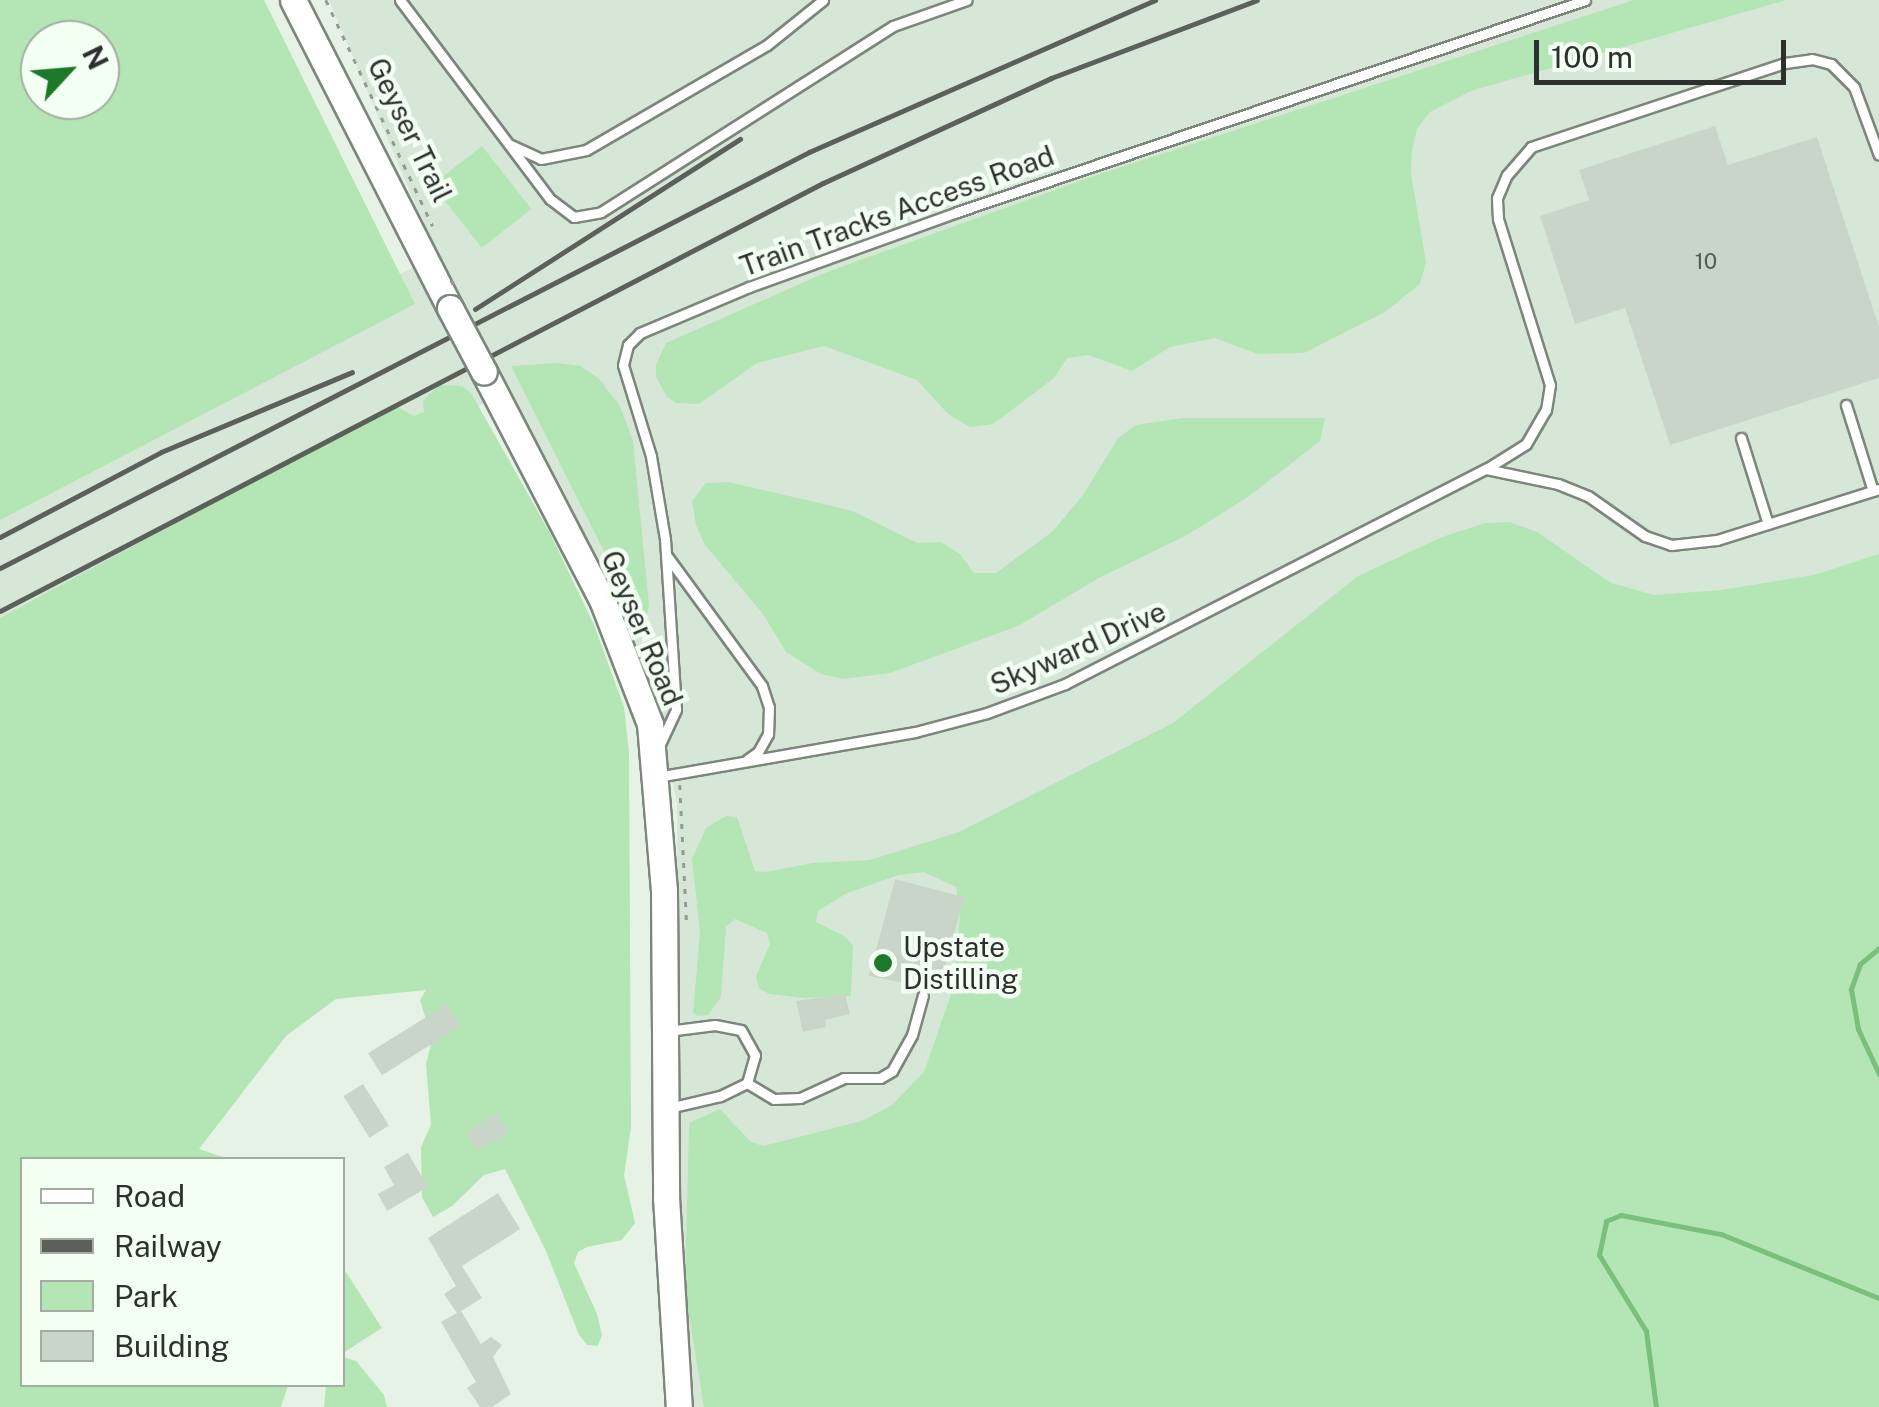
<!DOCTYPE html>
<style>
body{margin:0}
#map{position:relative;width:1879px;height:1407px;overflow:hidden;background:#e7f2e6;font-family:"Public Sans",sans-serif}
div>[style]{position:absolute}
.built>*{inset:0;background:#d7e7d7}
.green>*{inset:0;background:#b3e6b4;transform-origin:0 0}
.stream>*{height:5px;margin:-2.5px;padding:0 2.5px;transform-origin:2.5px;border-radius:2.5px;background:#78c07b}
.building>*{inset:0;background:#cad5ca;transform-origin:0 0}
.path>*{height:2.5px;margin-top:-1.25px;transform-origin:0;background:repeating-linear-gradient(90deg,#949b93 0 5px,transparent 0 13px)}
.roads{filter:drop-shadow(2px 0 #7c867c) drop-shadow(-2px 0 #7c867c) drop-shadow(0 2px #7c867c) drop-shadow(0 -2px #7c867c)}
.lane>*{height:9px;margin:-4.5px;padding:0 4.5px;transform-origin:4.5px;border-radius:4.5px;background:#fff}
.secondary>*{height:25px;margin:-12.5px;padding:0 12.5px;transform-origin:12.5px;border-radius:12.5px;background:#fff}
.rail>*{height:5px;margin:-2.5px;padding:0 2.5px;transform-origin:2.5px;border-radius:2.5px;background:#5b605a}
.path-bridge>*{height:2.5px;margin-top:-1.25px;transform-origin:0;background:repeating-linear-gradient(90deg,#949b93 0 5px,transparent 0 13px)}
.bridges{filter:drop-shadow(2px 0 #7c867c) drop-shadow(-2px 0 #7c867c) drop-shadow(0 2px #7c867c) drop-shadow(0 -2px #7c867c)}
.secondary-bridge>*{height:25px;margin:-12.5px;padding:0 12.5px;transform-origin:12.5px;border-radius:12.5px;background:#fff}
.dots>*{width:28px;height:28px;translate:-50% -50%;box-sizing:border-box;border:5px solid #f4fff4;border-radius:50%}
span{translate:-50% -50%;white-space:nowrap;text-align:center;line-height:1.15;-webkit-text-stroke:9px #f4fff4;paint-order:stroke}
.number-label{font-size:22px;color:#545a54}
.number-label span{-webkit-text-stroke-width:0}
.street-label{font-size:28px;color:#2d312d}
.poi-label{font-size:28px;color:#2d312d}
.left{translate:0 -50%;text-align:left}
.legend{position:absolute;left:20px;top:1157px;width:325px;height:230px;box-sizing:border-box;background:#f4fff4;border:2px solid #a4ada4;margin:0;padding:12px 18px;list-style:none;font-size:30px;color:#2d312d}
.legend li{display:flex;align-items:center;gap:20px;height:50px}
.legend b{width:50px;border:2px solid #a4ada4}
.north{position:absolute;left:20px;top:20px;width:100px;height:100px;box-sizing:border-box;background:#f4fff4;border:2px solid #a4ada4;border-radius:50%;rotate:64deg;font-size:28px;font-weight:700;line-height:40px;text-align:center;color:#2d312d}
.north::after{content:'';display:block;margin:auto;width:35px;height:45px;background:#1c7929;clip-path:polygon(50% 0,100% 100%,50% 72%,0 100%)}
.scale{position:absolute;left:1534px;top:40px;width:252px;height:45px;box-sizing:border-box;border:5px solid #2d312d;border-top:0;padding-left:12px;font-size:30px;line-height:35px;white-space:nowrap;color:#2d312d;-webkit-text-stroke:8px #f4fff4;paint-order:stroke}
</style>
<div id="map">
<div class="built">
<i style="clip-path:polygon(329px 0,1879px 0,1879px 779px,1356px 1407px,687px 1407px,679px 1346px,677px 802px,647px 676px,538px 450px,437px 256px)"></i>
<i style="clip-path:polygon(414px 267px,484px 403px,0 656px,0 474px)"></i>
</div>
<div class="green">
<i style="clip-path:polygon(evenodd,0 0,264px 0,415px 304px,0 520px,0 0,40px 40px,100px 40px,100px 100px,40px 100px,40px 40px)"></i>
<i style="clip-path:polygon(1634px 0,1786px 0,1471px 91px,1430px 112px,1417px 129px,1412px 150px,1411px 174px,1426px 262px,1420px 284px,1385px 312px,1304px 353px,1258px 354px,1215px 338px,1170px 347px,1132px 371px,1088px 355px,1067px 358px,1054px 378px,993px 424px,970px 427px,948px 414px,917px 380px,824px 346px,757px 363px,699px 404px,676px 403px,667px 397px,656px 377px,656px 364px,666px 343px,827px 272px,1088px 178px)"></i>
<i style="left:482px;top:146px;width:80px;height:63px;rotate:52deg"></i>
<i style="clip-path:polygon(557px 363px,581px 366px,599px 379px,620px 406px,633px 441px,649px 605px,647px 615px,639px 621px,511px 366px)"></i>
<i style="clip-path:polygon(439px 385px,462px 386px,471px 393px,550px 533px,594px 625px,624px 707px,629px 752px,631px 1128px,624px 1175px,635px 1223px,622px 1240px,587px 1247px,578px 1252px,574px 1263px,597px 1314px,602px 1335px,598px 1346px,587px 1345px,579px 1335px,546px 1251px,505px 1169px,484px 1175px,452px 1206px,433px 1217px,422px 1197px,421px 1147px,431px 1125px,426px 1064px,432px 1040px,420px 1000px,426px 990px,336px 999px,286px 1036px,199px 1149px,229px 1159px,22px 1160px,22px 1384px,288px 1385px,281px 1407px,0 1407px,0 618px,394px 405px,414px 416px,424px 412px,423px 401px)"></i>
<i style="clip-path:polygon(1182px 418px,1325px 418px,1320px 441px,1248px 497px,1187px 535px,1099px 578px,1018px 626px,890px 673px,843px 679px,821px 674px,786px 652px,763px 614px,705px 545px,696px 525px,692px 501px,706px 483px,729px 482px,853px 511px,917px 543px,941px 542px,960px 554px,974px 573px,996px 573px,1053px 531px,1083px 495px,1118px 438px,1136px 425px)"></i>
<i style="clip-path:polygon(1509px 522px,1537px 532px,1611px 583px,1654px 595px,1721px 590px,1814px 575px,1879px 554px,1879px 1407px,704px 1407px,685px 1291px,689px 1123px,720px 1109px,751px 1142px,763px 1146px,862px 1121px,892px 1105px,924px 1072px,954px 986px,960px 913px,956px 887px,924px 872px,899px 875px,847px 893px,818px 911px,816px 922px,846px 937px,853px 946px,851px 996px,803px 998px,769px 994px,759px 988px,756px 976px,770px 944px,767px 933px,735px 919px,726px 927px,721px 997px,708px 1015px,697px 1016px,693px 1013px,700px 933px,692px 859px,706px 828px,726px 816px,737px 817px,755px 871px,766px 872px,813px 863px,870px 860px,959px 832px,1173px 723px,1358px 576px,1442px 537px,1485px 523px)"></i>
<i style="clip-path:polygon(342px 1266px,382px 1328px,343px 1353px,342px 1353px)"></i>
<i style="clip-path:polygon(343px 1357px,356px 1361px,384px 1395px,387px 1407px,324px 1407px,326px 1385px,342px 1384px)"></i>
</div>
<div class="stream">
<i style="left:1879px;top:948px;width:25px;rotate:140deg"></i>
<i style="left:1860px;top:964px;width:27px;rotate:110deg"></i>
<i style="left:1851px;top:989px;width:41px;rotate:80.1deg"></i>
<i style="left:1858px;top:1029px;width:50px;rotate:65deg"></i>
<i style="left:1656px;top:1407px;width:77px;rotate:-97.5deg"></i>
<i style="left:1646px;top:1331px;width:89px;rotate:-121.7deg"></i>
<i style="left:1599px;top:1255px;width:35px;rotate:-78deg"></i>
<i style="left:1606px;top:1221px;width:16px;rotate:-22deg"></i>
<i style="left:1621px;top:1215px;width:102px;rotate:10.8deg"></i>
<i style="left:1721px;top:1234px;width:170px;rotate:22.1deg"></i>
</div>
<div class="building">
<i style="clip-path:polygon(1715px 126px,1728px 165px,1817px 137px,1879px 327px,1879px 378px,1670px 445px,1625px 308px,1575px 324px,1540px 216px,1589px 200px,1579px 170px)"></i>
<i style="clip-path:polygon(895px 879px,964px 897px,938px 995px,924px 987px,869px 976px)"></i>
<i style="clip-path:polygon(845px 994px,850px 1014px,825px 1020px,826px 1027px,803px 1032px,796px 1001px)"></i>
<i style="left:447px;top:1004px;width:26px;height:93px;rotate:58deg"></i>
<i style="left:363px;top:1084px;width:49px;height:23px;rotate:58deg"></i>
<i style="left:497px;top:1113px;width:22px;height:37px;rotate:58deg"></i>
<i style="clip-path:polygon(408px 1153px,428px 1187px,387px 1211px,378px 1194px,394px 1185px,384px 1167px)"></i>
<i style="clip-path:polygon(498px 1193px,520px 1229px,462px 1266px,482px 1298px,461px 1311px,481px 1344px,491px 1337px,502px 1345px,493px 1357px,511px 1394px,492px 1407px,480px 1407px,467px 1388px,476px 1382px,441px 1322px,457px 1313px,444px 1294px,456px 1286px,428px 1238px)"></i>
</div>
<div class="path">
<i style="left:326px;top:0;width:250px;rotate:64.7deg"></i>
<i style="left:680px;top:785px;width:142px;rotate:87.2deg"></i>
</div>
<div class="roads">
<div class="lane">
<i style="left:400px;top:0;width:249px;rotate:53deg"></i>
<i style="left:550px;top:199px;width:30px;rotate:37deg"></i>
<i style="left:574px;top:217px;width:27px;rotate:-10deg"></i>
<i style="left:601px;top:212px;width:346px;rotate:-32.5deg"></i>
<i style="left:893px;top:26px;width:78px;rotate:-19.4deg"></i>
<i style="left:511px;top:145px;width:33px;rotate:25deg"></i>
<i style="left:541px;top:159px;width:46px;rotate:-11.3deg"></i>
<i style="left:586px;top:150px;width:209px;rotate:-30.1deg"></i>
<i style="left:767px;top:45px;width:72px;rotate:-38.8deg"></i>
<i style="left:1846px;top:405px;width:90px;rotate:72.6deg"></i>
<i style="left:1741px;top:438px;width:90px;rotate:72.6deg"></i>
<i style="left:1486px;top:469px;width:74px;rotate:11.8deg"></i>
<i style="left:1558px;top:484px;width:32px;rotate:22deg"></i>
<i style="left:1588px;top:496px;width:70px;rotate:35.1deg"></i>
<i style="left:1645px;top:536px;width:28px;rotate:19deg"></i>
<i style="left:1671px;top:545px;width:46px;rotate:-6.2deg"></i>
<i style="left:1717px;top:540px;width:170px;rotate:-17.5deg"></i>
<i style="left:667px;top:556px;width:161px;rotate:53.8deg"></i>
<i style="left:762px;top:686px;width:22px;rotate:72deg"></i>
<i style="left:769px;top:707px;width:27px;rotate:92deg"></i>
<i style="left:768px;top:734px;width:21px;rotate:119deg"></i>
<i style="left:758px;top:752px;width:14px;rotate:144deg"></i>
<i style="left:660px;top:744px;width:38px;rotate:-65deg"></i>
<i style="left:676px;top:709px;width:170px;rotate:-93.7deg"></i>
<i style="left:665px;top:539px;width:84px;rotate:-99.6deg"></i>
<i style="left:651px;top:456px;width:95px;rotate:-107.1deg"></i>
<i style="left:623px;top:365px;width:21px;rotate:-76deg"></i>
<i style="left:628px;top:345px;width:17px;rotate:-45deg"></i>
<i style="left:640px;top:333px;width:118px;rotate:-22.9deg"></i>
<i style="left:749px;top:287px;width:221px;rotate:-19.8deg"></i>
<i style="left:957px;top:212px;width:663px;rotate:-18.65deg"></i>
<i style="left:657px;top:777px;width:262px;rotate:-9.9deg"></i>
<i style="left:915px;top:732px;width:74px;rotate:-14.8deg"></i>
<i style="left:987px;top:713px;width:83px;rotate:-20.4deg"></i>
<i style="left:1065px;top:684px;width:473px;rotate:-27.1deg"></i>
<i style="left:1486px;top:469px;width:47px;rotate:-32deg"></i>
<i style="left:1526px;top:444px;width:39px;rotate:-60deg"></i>
<i style="left:1546px;top:410px;width:25px;rotate:-81deg"></i>
<i style="left:1550px;top:385px;width:174px;rotate:-107.4deg"></i>
<i style="left:1498px;top:219px;width:21px;rotate:-93deg"></i>
<i style="left:1497px;top:198px;width:25px;rotate:-67deg"></i>
<i style="left:1507px;top:175px;width:37px;rotate:-49deg"></i>
<i style="left:1531px;top:147px;width:268px;rotate:-18.3deg"></i>
<i style="left:1785px;top:63px;width:27px;rotate:-8deg"></i>
<i style="left:1812px;top:59px;width:20px;rotate:15deg"></i>
<i style="left:1831px;top:64px;width:33px;rotate:45deg"></i>
<i style="left:1854px;top:87px;width:72px;rotate:69.8deg"></i>
<i style="left:668px;top:1031px;width:47px;rotate:-7.3deg"></i>
<i style="left:715px;top:1025px;width:26px;rotate:11deg"></i>
<i style="left:741px;top:1030px;width:29px;rotate:61deg"></i>
<i style="left:755px;top:1055px;width:29px;rotate:106deg"></i>
<i style="left:747px;top:1083px;width:30px;rotate:154deg"></i>
<i style="left:720px;top:1096px;width:52px;rotate:166.8deg"></i>
<i style="left:747px;top:1083px;width:31px;rotate:31deg"></i>
<i style="left:774px;top:1099px;width:26px;rotate:-2deg"></i>
<i style="left:800px;top:1098px;width:48px;rotate:-24.4deg"></i>
<i style="left:844px;top:1078px;width:36px"></i>
<i style="left:880px;top:1078px;width:14px;rotate:-30deg"></i>
<i style="left:892px;top:1071px;width:41px;rotate:-60.9deg"></i>
<i style="left:912px;top:1035px;width:41px;rotate:-74.6deg"></i>
</div>
<div class="secondary">
<i style="left:293px;top:0;width:346px;rotate:63deg"></i>
<i style="left:484px;top:372px;width:259px;rotate:62.6deg"></i>
<i style="left:603px;top:602px;width:131px;rotate:68.9deg"></i>
<i style="left:650px;top:724px;width:168px;rotate:85.2deg"></i>
<i style="left:664px;top:891px;width:306px;rotate:89.6deg"></i>
<i style="left:666px;top:1197px;width:210px;rotate:86.5deg"></i>
</div>
</div>
<div class="rail">
<i style="left:475px;top:309px;width:315px;rotate:-32.7deg"></i>
<i style="left:0;top:537px;width:182px;rotate:-27.8deg"></i>
<i style="left:161px;top:452px;width:207px;rotate:-22.7deg"></i>
<i style="left:0;top:568px;width:910px;rotate:-27.21deg"></i>
<i style="left:809px;top:152px;width:378px;rotate:-23.7deg"></i>
<i style="left:0;top:611px;width:928px;rotate:-27.48deg"></i>
<i style="left:823px;top:183px;width:251px;rotate:-24.7deg"></i>
<i style="left:1051px;top:78px;width:220px;rotate:-20.7deg"></i>
</div>
<div class="path-bridge">
<i style="left:451px;top:280px;width:10px;rotate:61deg"></i>
</div>
<div class="bridges">
<div class="secondary-bridge">
<i style="left:450px;top:308px;width:72px;rotate:62deg"></i>
</div>
</div>
<div class="dots">
<i style="left:883px;top:963px;background:#1c7929"></i>
</div>
<div class="number-label">
<span style="left:1706px;top:262px">10</span>
</div>
<div class="street-label">
<span style="left:410px;top:130px;rotate:64deg">Geyser Trail</span>
<span style="left:897px;top:211px;rotate:-20deg">Train Tracks Access Road</span>
<span style="left:642px;top:628px;rotate:67deg">Geyser Road</span>
<span style="left:1078px;top:648px;rotate:-24deg">Skyward Drive</span>
</div>
<div class="poi-label">
<span class="left" style="left:903px;top:963px">Upstate<br>Distilling</span>
</div>
<ul class="legend">
<li><b style="height:12px;background:#fff"></b>Road</li>
<li><b style="height:12px;background:#5b605a"></b>Railway</li>
<li><b style="height:28px;background:#b3e6b4"></b>Park</li>
<li><b style="height:28px;background:#cad5ca"></b>Building</li>
</ul>
<div class="north">N</div>
<div class="scale">100 m</div>
</div>
